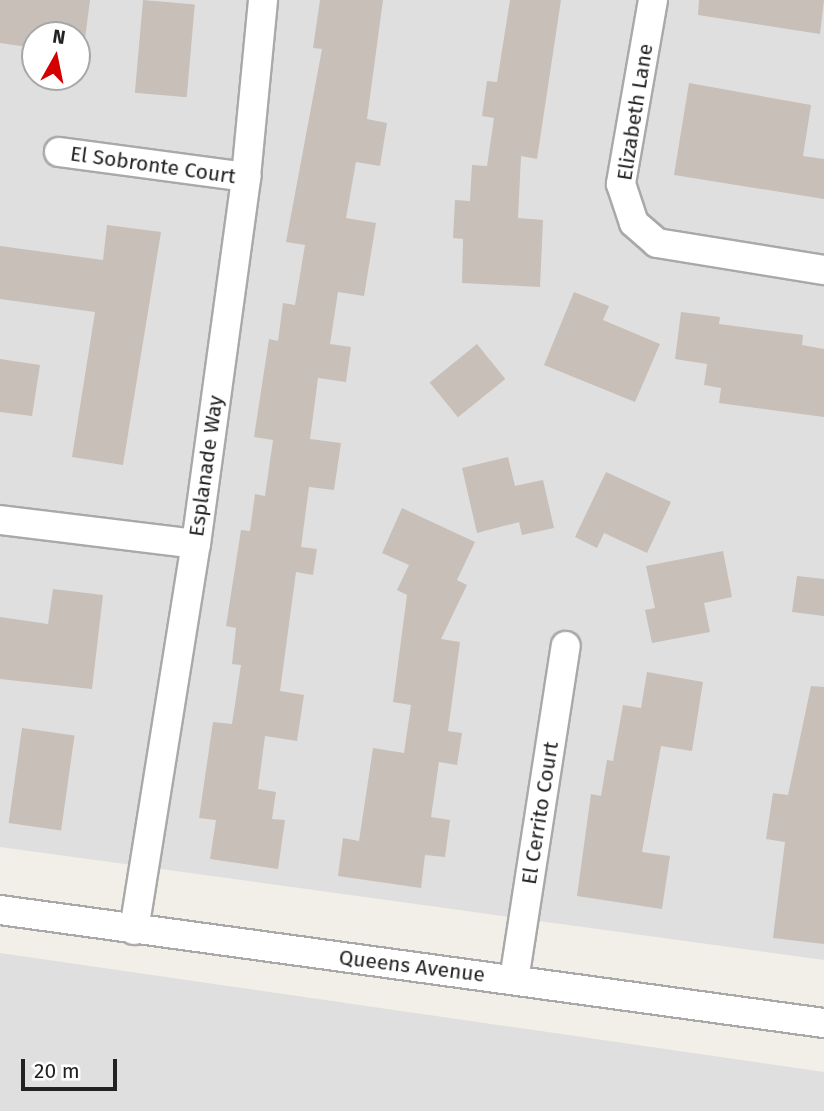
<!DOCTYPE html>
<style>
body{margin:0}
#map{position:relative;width:824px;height:1111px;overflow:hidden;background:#f2efe9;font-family:"Fira Sans",sans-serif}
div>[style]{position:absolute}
.residential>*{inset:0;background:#e0dfdf}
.building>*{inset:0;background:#c7bfb8;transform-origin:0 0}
.roads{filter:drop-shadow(2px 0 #a9a9a9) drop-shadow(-2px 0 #a9a9a9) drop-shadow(0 2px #a9a9a9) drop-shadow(0 -2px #a9a9a9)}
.minor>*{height:28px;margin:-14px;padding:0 14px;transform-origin:14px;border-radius:14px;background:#fff}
span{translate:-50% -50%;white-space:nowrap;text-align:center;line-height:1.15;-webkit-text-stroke:5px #fff;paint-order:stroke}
.street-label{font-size:21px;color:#222}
.north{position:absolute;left:21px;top:21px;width:70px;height:70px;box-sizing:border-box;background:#fff;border:2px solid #a7a7a7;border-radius:50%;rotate:9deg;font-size:19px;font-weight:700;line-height:28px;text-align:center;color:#222}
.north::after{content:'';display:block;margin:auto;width:24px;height:32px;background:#d40000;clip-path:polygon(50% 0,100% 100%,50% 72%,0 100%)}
.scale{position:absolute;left:21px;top:1059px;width:96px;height:32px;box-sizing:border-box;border:4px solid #222;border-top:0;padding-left:9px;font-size:21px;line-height:24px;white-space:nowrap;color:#222;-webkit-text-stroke:5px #fff;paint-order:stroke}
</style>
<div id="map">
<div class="residential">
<i style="clip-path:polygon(evenodd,0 0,824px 0,824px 960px,0 847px,0 0,35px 35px,77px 35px,77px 77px,35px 77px,35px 35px)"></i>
<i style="clip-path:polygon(0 953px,824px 1072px,824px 1111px,0 1111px)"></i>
</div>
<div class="building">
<i style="clip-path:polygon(0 0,90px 0,83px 54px,77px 53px,77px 35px,35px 35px,35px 48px,0 43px)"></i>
<i style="left:143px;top:0;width:52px;height:93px;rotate:5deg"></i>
<i style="clip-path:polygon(320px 0,383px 0,367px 119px,387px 123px,380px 166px,356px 162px,346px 218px,376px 223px,364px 296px,338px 292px,330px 344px,351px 347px,346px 382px,318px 378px,310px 439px,341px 443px,334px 490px,309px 487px,301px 547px,317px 549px,313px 575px,296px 572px,280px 691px,304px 695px,297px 741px,265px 736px,258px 789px,276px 792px,272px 819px,285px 820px,278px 869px,210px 859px,216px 820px,199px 818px,213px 722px,232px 724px,241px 665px,232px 664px,236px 628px,226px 626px,241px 530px,250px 531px,255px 494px,265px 496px,273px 440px,254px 437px,269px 339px,278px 341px,283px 303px,295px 305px,305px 245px,286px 242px,322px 49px,313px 48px)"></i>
<i style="clip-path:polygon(510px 0,561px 0,537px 159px,521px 156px,518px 218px,543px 220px,540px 287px,462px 283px,463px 239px,453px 238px,455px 200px,470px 201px,472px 165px,487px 166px,494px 118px,482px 116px,487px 81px,497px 82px)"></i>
<i style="clip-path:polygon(699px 0,824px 0,820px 34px,698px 15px)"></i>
<i style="clip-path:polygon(689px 83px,811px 105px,803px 156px,824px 159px,824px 199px,674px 175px)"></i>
<i style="clip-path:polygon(107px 225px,161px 232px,123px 465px,72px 457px,95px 312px,0 299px,0 246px,103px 260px)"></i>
<i style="clip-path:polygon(574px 292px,609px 306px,603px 320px,660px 344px,635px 402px,544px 365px)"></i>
<i style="clip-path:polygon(681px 312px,720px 317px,719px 324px,803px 335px,802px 345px,824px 349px,824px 417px,719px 403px,721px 388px,704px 385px,707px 364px,675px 359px)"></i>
<i style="left:477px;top:344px;width:45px;height:61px;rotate:51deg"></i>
<i style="clip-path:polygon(0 359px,40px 365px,32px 416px,0 412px)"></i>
<i style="clip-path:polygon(508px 457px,515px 486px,543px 480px,554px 528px,522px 535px,519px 522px,477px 533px,462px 468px)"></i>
<i style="clip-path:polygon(606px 472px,671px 502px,647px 553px,604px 533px,597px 548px,575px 537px)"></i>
<i style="clip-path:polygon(402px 508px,475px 542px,457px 580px,467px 585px,441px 639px,460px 642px,448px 731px,462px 733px,457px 765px,439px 762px,431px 817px,450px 820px,445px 857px,425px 855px,421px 888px,338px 876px,343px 838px,359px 841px,373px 748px,404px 753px,411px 705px,393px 702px,407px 595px,397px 590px,409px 565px,382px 553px)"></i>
<i style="clip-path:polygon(723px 551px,732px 597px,704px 603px,710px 632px,652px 643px,645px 610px,655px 608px,646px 566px)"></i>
<i style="clip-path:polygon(797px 576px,824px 579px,824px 616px,792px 612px)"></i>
<i style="clip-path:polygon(53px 589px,103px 595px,92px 689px,0 679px,0 617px,48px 624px)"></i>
<i style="clip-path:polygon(647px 672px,703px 682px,692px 751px,661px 746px,642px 852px,670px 856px,662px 909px,577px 896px,591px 794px,601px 796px,607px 760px,613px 761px,623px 705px,641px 708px)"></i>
<i style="clip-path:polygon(811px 686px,824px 687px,824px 944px,773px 938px,785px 842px,766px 839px,773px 793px,788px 795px)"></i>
<i style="left:22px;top:728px;width:53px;height:96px;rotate:8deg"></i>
</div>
<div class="roads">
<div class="minor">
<i style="left:653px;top:0;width:187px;rotate:99.9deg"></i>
<i style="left:621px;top:184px;width:41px;rotate:71.6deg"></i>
<i style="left:634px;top:223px;width:30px;rotate:41deg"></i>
<i style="left:657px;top:243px;width:169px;rotate:9.2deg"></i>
<i style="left:59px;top:152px;width:189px;rotate:7.6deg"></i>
<i style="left:0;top:520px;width:197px;rotate:7deg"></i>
<i style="left:0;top:910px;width:832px;rotate:7.81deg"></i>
<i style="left:134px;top:930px;width:391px;rotate:-80.9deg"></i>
<i style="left:196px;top:544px;width:370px;rotate:-82.2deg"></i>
<i style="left:246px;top:177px;width:178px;rotate:-84.5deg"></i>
<i style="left:514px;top:980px;width:338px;rotate:-81.2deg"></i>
</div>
</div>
<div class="street-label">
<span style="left:635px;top:112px;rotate:-81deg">Elizabeth Lane</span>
<span style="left:153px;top:165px;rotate:8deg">El Sobronte Court</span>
<span style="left:206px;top:466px;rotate:-82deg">Esplanade Way</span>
<span style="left:540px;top:813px;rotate:-81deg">El Cerrito Court</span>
<span style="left:412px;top:966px;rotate:7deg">Queens Avenue</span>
</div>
<div class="north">N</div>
<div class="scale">20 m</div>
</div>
